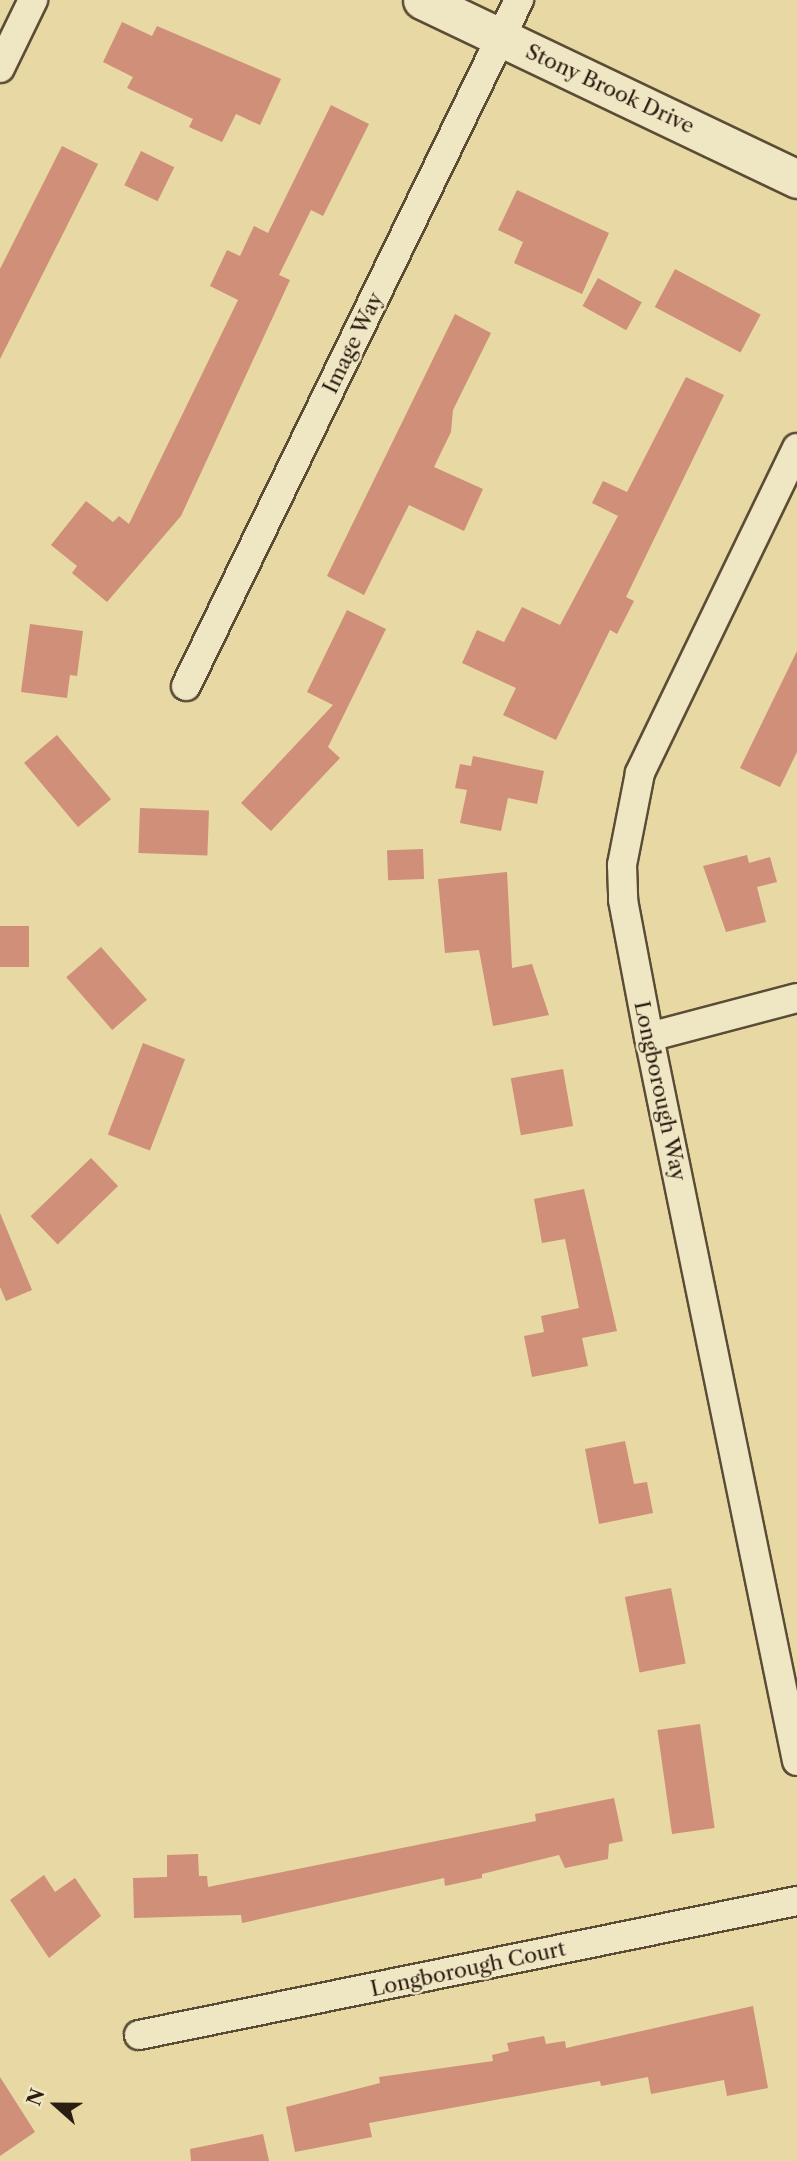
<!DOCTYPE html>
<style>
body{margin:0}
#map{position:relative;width:797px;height:2161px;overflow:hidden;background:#e7d8a4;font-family:"Libre Caslon Text",serif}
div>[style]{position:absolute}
.building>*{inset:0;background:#cf8f78;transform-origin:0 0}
.roads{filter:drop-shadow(2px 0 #5b4c36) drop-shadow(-2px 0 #5b4c36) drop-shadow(0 2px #5b4c36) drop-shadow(0 -2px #5b4c36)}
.minor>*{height:28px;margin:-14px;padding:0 14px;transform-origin:14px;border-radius:14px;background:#efe6c4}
.tertiary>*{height:37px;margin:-18.5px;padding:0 18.5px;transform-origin:18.5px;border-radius:18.5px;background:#efe6c4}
span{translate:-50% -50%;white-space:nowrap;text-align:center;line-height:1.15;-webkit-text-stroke:5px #efe6c4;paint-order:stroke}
.street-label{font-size:21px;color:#2c1d12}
.north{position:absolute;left:21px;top:2070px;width:70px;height:70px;-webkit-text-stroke:5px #efe6c4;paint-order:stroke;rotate:291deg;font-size:19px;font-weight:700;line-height:28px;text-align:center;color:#2c1d12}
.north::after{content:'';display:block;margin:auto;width:24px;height:32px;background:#2c1d12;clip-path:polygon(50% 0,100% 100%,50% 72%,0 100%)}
</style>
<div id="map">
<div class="building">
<i style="clip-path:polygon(122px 22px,152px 36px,157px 26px,281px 79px,260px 125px,236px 114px,222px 142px,189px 127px,193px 119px,127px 88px,133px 77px,103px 62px)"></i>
<i style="clip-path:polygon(331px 105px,369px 124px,323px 216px,311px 210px,279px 275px,290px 280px,181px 516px,107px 602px,72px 573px,77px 566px,51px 545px,86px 501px,113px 522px,119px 516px,129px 524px,238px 300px,210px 286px,227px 250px,240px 256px,254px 226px,268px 233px)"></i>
<i style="clip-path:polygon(62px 146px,98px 164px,0 359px,0 269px)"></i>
<i style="left:141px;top:151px;width:37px;height:38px;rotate:26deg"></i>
<i style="clip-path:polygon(517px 190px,609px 233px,582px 294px,514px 263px,523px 242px,498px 230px)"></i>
<i style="left:675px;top:269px;width:97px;height:43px;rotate:28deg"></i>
<i style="left:598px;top:278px;width:50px;height:32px;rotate:29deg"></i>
<i style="clip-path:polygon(455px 314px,491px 333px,453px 410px,451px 432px,434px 467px,483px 489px,464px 531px,409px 505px,364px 595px,327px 576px)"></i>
<i style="clip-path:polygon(686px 377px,724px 395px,626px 597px,634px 601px,617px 634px,610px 630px,556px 740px,503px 715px,516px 688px,462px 663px,477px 630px,504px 642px,522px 607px,560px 625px,618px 516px,592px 503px,603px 481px,627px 492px)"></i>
<i style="clip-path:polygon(347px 610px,386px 629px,328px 747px,340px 758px,271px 831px,241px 803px,333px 705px,307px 692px)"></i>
<i style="clip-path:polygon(30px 624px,83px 631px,77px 676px,70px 675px,67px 698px,21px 692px)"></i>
<i style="clip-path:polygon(797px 651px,797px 752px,780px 787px,740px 768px)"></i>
<i style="left:57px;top:735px;width:84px;height:43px;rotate:50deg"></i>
<i style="clip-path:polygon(473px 756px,544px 771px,537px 804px,508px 798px,501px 831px,460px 823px,467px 790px,455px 788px,460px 764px,471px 766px)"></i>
<i style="left:140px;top:808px;width:69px;height:45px;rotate:2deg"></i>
<i style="left:423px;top:849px;width:30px;height:36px;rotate:88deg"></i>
<i style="clip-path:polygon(747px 855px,749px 863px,770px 857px,777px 882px,757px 887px,766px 922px,726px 932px,703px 866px)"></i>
<i style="clip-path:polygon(507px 872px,512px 968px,532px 964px,549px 1015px,493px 1026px,479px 950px,445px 953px,438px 879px)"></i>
<i style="left:0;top:926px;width:29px;height:41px"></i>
<i style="left:101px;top:947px;width:70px;height:46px;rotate:49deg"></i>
<i style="left:143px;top:1043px;width:45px;height:98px;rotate:21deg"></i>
<i style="left:563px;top:1069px;width:58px;height:53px;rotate:80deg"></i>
<i style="left:91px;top:1158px;width:39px;height:84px;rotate:46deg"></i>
<i style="clip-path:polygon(584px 1189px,617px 1331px,582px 1338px,588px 1366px,532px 1377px,524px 1336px,544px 1332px,541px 1316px,579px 1308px,565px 1239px,542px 1243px,534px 1199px)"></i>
<i style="clip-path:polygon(0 1213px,32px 1290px,6px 1301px,0 1287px)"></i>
<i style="clip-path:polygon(625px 1441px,634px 1484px,647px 1482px,653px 1513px,599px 1524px,585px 1449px)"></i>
<i style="left:671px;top:1588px;width:77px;height:47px;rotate:79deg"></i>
<i style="left:700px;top:1724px;width:105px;height:43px;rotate:82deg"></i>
<i style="clip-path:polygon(614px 1798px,623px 1841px,609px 1844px,608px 1859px,565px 1868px,559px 1855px,482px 1874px,482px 1878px,445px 1886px,444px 1878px,242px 1923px,241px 1915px,134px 1918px,133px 1878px,167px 1877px,167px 1855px,198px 1854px,199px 1876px,207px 1876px,208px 1887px,536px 1821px,535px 1814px)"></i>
<i style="clip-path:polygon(44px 1875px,55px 1892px,75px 1878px,101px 1916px,49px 1958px,10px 1900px)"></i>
<i style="clip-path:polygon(753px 2006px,768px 2088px,727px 2096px,724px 2080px,651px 2094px,648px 2077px,601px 2086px,600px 2081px,369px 2123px,372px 2137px,295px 2152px,286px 2107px,380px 2083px,379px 2077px,493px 2061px,492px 2055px,509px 2051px,507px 2043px,544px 2036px,546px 2044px,565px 2041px,566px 2048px)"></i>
<i style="clip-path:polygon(0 2077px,35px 2132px,0 2156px)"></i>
<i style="clip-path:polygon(263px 2134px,269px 2161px,191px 2161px,190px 2149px)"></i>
</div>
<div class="roads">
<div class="minor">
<i style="left:0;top:68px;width:76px;rotate:-64.1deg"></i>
<i style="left:797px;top:448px;width:361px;rotate:115.8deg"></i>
<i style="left:640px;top:773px;width:94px;rotate:101.1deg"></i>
<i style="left:622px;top:865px;width:35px;rotate:88deg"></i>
<i style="left:623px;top:900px;width:139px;rotate:79.3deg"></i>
<i style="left:649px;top:1037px;width:739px;rotate:78.45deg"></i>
<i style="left:186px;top:686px;width:763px;rotate:-64.11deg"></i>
<i style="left:649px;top:1037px;width:153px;rotate:-14.8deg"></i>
<i style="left:139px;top:2035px;width:672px;rotate:-11.51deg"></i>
</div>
<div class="tertiary">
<i style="left:422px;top:0;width:416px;rotate:25.5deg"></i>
</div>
</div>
<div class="street-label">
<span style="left:610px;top:89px;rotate:25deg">Stony Brook Drive</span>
<span style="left:353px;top:343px;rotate:-64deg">Image Way</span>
<span style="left:660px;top:1091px;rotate:78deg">Longborough Way</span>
<span style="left:468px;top:1969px;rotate:-12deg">Longborough Court</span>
</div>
<div class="north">N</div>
</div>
